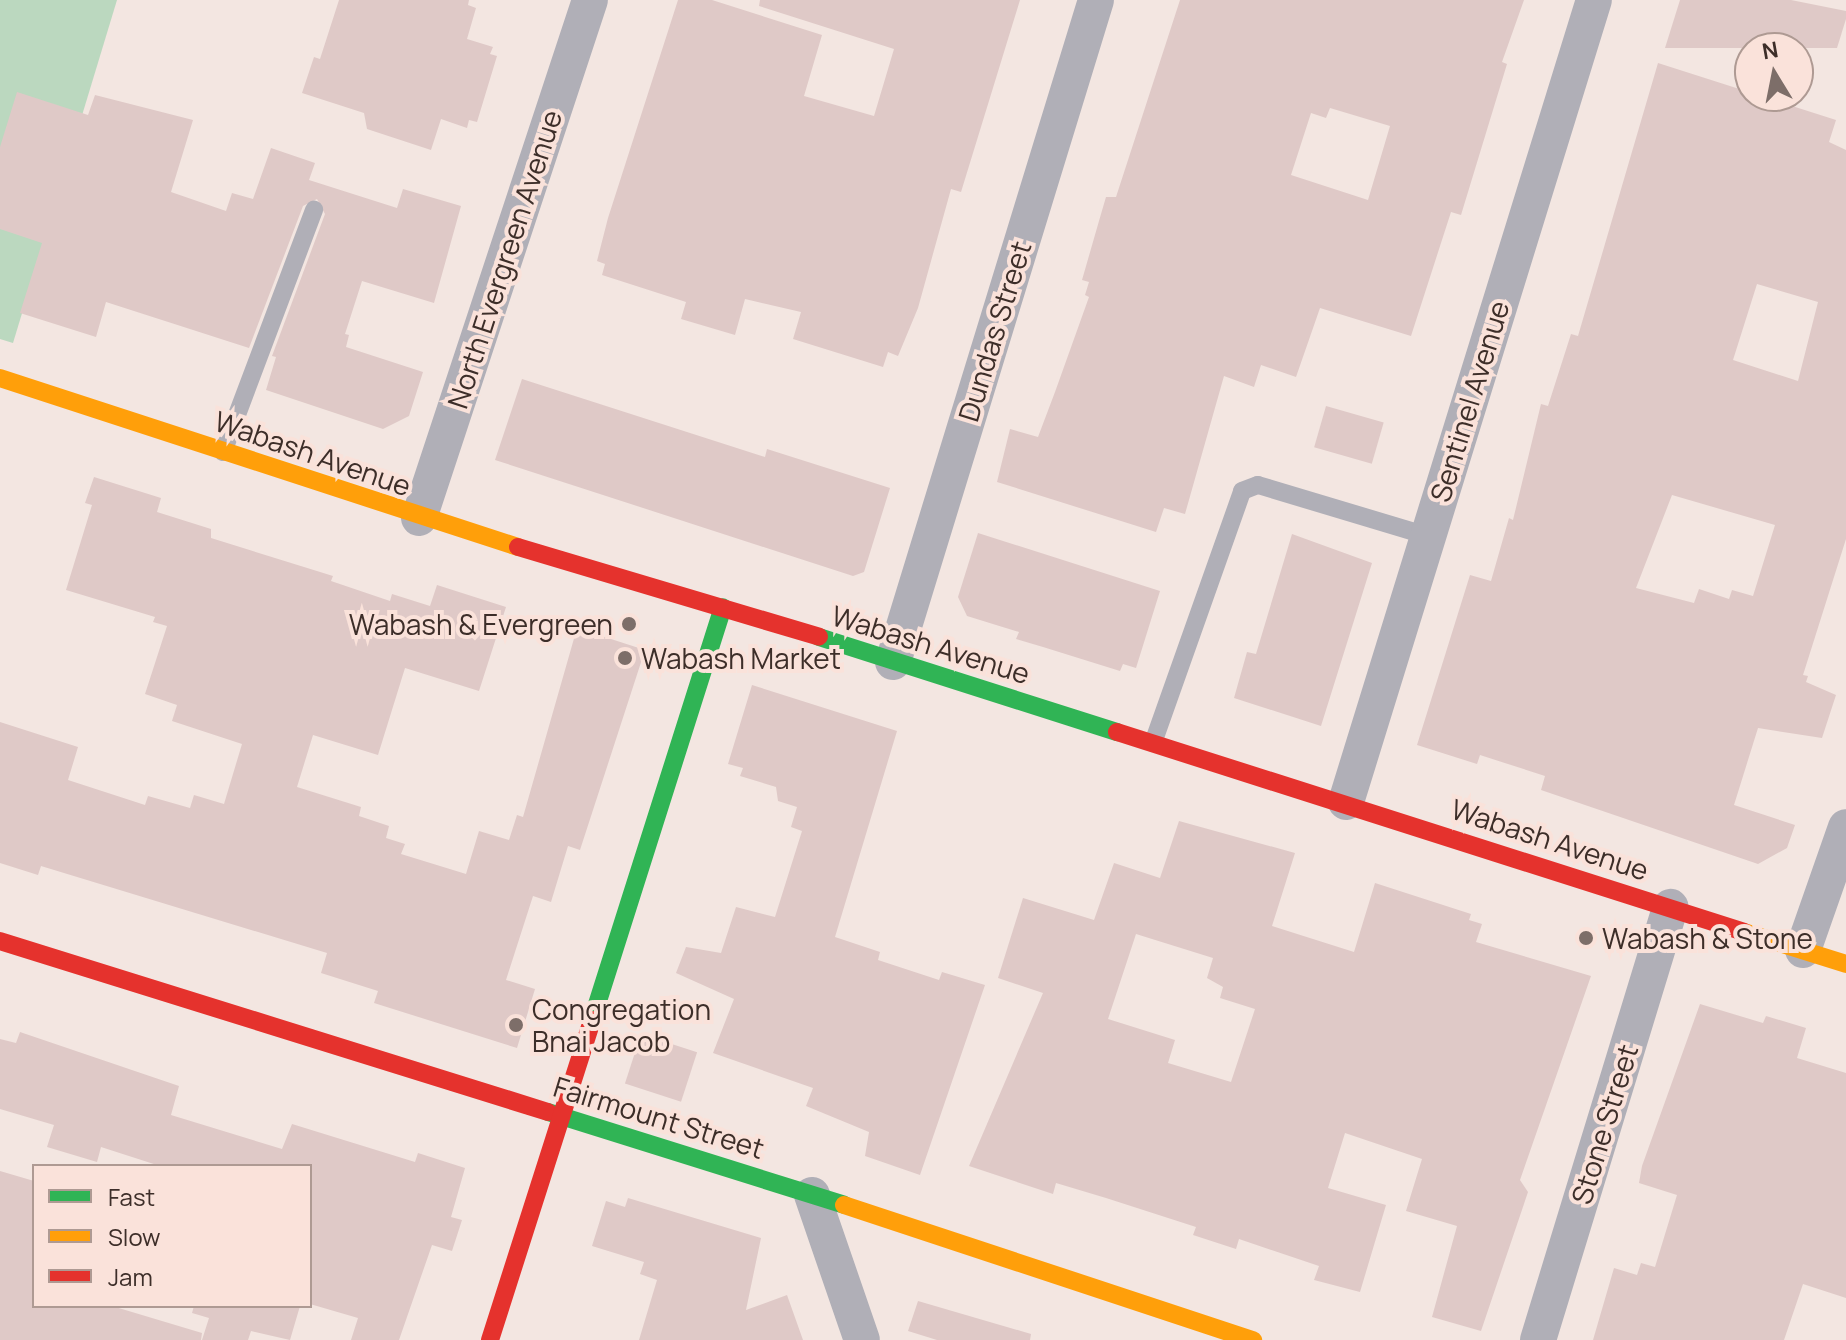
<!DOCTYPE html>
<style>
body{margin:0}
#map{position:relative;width:1846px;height:1340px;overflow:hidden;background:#f3e6e1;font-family:Manrope,sans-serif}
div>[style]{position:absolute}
.green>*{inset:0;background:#bbd8bf}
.building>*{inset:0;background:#dfc9c7;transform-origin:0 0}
.lane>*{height:18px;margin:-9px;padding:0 9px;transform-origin:9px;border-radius:9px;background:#b0afb7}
.street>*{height:36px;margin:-18px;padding:0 18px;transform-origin:18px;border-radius:18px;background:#b0afb7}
.fast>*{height:18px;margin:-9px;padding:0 9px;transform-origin:9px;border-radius:9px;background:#30b455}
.slow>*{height:18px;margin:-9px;padding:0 9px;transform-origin:9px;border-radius:9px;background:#ff9f0a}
.jam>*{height:18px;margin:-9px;padding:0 9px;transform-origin:9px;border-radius:9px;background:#e5322d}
.dots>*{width:22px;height:22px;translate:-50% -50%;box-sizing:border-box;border:4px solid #fae2da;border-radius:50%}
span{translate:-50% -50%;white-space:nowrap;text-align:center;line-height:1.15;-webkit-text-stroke:8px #fae2da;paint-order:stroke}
.street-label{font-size:28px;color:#3d2e29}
.poi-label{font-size:28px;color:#3d2e29}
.right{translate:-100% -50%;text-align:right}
.left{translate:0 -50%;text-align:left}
.legend{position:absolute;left:32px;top:1164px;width:280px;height:144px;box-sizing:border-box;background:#fae2da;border:2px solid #ae9a93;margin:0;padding:10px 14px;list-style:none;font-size:24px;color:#3d2e29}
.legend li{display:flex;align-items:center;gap:16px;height:40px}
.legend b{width:40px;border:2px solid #ae9a93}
.north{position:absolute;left:1734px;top:32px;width:80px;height:80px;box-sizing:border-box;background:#fae2da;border:2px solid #ae9a93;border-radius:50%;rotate:350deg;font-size:22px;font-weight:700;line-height:32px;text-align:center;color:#3d2e29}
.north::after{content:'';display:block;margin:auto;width:28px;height:36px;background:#7d6e69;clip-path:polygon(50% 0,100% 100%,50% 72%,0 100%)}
</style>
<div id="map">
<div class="green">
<i style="clip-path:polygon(0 0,117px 0,13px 343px,0 339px)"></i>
</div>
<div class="building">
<i style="clip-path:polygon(339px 0,469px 0,468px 5px,476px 8px,467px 39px,493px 47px,490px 54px,497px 56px,477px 122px,469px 120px,467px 128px,441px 119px,431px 150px,367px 129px,364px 113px,302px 93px,314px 57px,320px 59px)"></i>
<i style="clip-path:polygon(678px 0,712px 0,822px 35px,804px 96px,874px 116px,894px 49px,759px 6px,760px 0,1020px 0,961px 192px,951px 189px,918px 308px,898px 356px,888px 352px,883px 367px,793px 339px,801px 312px,745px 299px,735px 335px,681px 319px,686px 302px,602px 275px,605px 264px,597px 261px,608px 218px)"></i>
<i style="clip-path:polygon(evenodd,1180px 0,1524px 0,1502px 62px,1507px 64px,1461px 215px,1451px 212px,1411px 336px,1320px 308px,1296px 377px,1261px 365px,1254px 387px,1224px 376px,1185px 514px,1164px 508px,1156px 532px,997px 482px,1010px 429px,1038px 437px,1055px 392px,1089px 297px,1085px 295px,1089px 282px,1082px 280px,1101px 214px,1106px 197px,1116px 197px,1180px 0,1330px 108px,1390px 126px,1368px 200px,1291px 175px,1311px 113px,1326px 118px,1330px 108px)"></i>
<i style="clip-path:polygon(1680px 0,1791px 0,1846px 11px,1846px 19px,1837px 48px,1665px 48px)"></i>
<i style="clip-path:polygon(evenodd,1658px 63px,1836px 120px,1829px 142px,1846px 150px,1846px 539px,1803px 675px,1808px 676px,1806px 682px,1836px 695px,1822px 738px,1758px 728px,1734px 805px,1795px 825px,1787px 848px,1758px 864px,1541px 790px,1545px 776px,1480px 755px,1477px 764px,1417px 745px,1470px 575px,1491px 581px,1509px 518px,1513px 520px,1541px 404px,1548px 406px,1571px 334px,1578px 336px,1658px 63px,1757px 284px,1818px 302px,1798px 381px,1733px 360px,1757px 284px,1658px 63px,1672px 495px,1775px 525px,1753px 596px,1732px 590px,1729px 599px,1699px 589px,1694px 603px,1636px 588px,1672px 495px)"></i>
<i style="clip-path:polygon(17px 92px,88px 115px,95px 95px,193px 120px,171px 192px,226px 211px,232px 193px,253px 199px,271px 148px,315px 163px,309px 180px,397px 208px,403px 189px,461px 206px,434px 303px,362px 281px,345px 334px,349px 335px,346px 347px,423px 372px,409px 416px,383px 429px,266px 390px,276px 357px,272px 356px,325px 214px,317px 199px,303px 206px,249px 348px,106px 302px,96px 337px,20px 313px,42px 243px,0 229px,0 147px)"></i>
<i style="clip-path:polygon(522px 379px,765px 457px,767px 449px,890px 488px,864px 572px,853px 576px,495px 460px)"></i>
<i style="left:1326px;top:406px;width:60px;height:43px;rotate:16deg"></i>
<i style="clip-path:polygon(94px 477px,161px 498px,157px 512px,211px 529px,211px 538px,333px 576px,331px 581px,390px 601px,392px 594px,430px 606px,437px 585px,506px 607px,479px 691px,405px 668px,378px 755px,313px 735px,297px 787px,361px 807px,359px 816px,389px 826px,386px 838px,405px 844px,401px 854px,466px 874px,479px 831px,509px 840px,517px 815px,523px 817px,577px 628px,645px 650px,580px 850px,568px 846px,551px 902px,533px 896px,506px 980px,535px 989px,517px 1048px,374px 1003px,378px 991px,321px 973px,327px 953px,41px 866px,38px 875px,0 863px,0 722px,78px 747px,68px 780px,145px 805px,148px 796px,190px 808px,194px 795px,224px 804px,242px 744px,172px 721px,177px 705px,145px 694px,167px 626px,153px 622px,155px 617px,66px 590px,92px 505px,85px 503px)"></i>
<i style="clip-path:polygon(978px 533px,1160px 591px,1136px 668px,1123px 664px,1120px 671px,1043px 647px,1016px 639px,1019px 632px,967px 616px,958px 597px)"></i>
<i style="clip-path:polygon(1292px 534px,1372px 563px,1321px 726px,1234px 698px,1247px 652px,1256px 654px)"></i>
<i style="clip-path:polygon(752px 685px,897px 731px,835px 937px,880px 952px,878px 960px,939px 980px,942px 972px,985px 985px,920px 1175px,865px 1156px,869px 1132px,806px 1106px,813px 1088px,713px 1053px,734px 999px,676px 973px,686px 947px,721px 953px,736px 907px,775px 917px,802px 831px,791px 827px,797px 807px,778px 801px,776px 787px,740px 776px,743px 768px,728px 764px)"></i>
<i style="clip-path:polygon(evenodd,1179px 821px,1295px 853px,1272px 926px,1354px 952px,1375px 883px,1471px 914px,1469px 920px,1482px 924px,1476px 942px,1591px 976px,1520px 1180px,1528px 1192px,1481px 1331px,1432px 1317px,1457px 1226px,1406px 1211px,1422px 1159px,1345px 1133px,1328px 1188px,1386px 1205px,1360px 1292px,1314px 1280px,1319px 1266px,1239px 1239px,1236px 1249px,1193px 1235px,1196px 1227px,1106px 1198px,1056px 1183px,1053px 1194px,969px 1166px,1043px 993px,998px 978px,1023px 898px,1094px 920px,1114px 863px,1160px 878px,1179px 821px,1136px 934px,1213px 958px,1207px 978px,1223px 987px,1220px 998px,1255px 1009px,1231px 1082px,1168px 1063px,1175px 1040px,1108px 1019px,1136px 934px)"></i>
<i style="clip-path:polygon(1700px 1004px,1763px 1023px,1766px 1016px,1806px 1028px,1797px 1058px,1846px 1073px,1846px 1298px,1803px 1284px,1784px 1340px,1593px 1340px,1614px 1268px,1637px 1275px,1641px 1263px,1655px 1267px,1677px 1195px,1639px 1183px,1642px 1166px)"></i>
<i style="clip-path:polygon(20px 1032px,179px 1086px,171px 1115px,282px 1149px,292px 1124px,415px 1162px,418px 1153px,465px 1168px,451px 1217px,462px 1220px,452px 1251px,432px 1245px,399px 1340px,351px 1340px,358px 1318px,310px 1304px,310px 1166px,160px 1166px,101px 1147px,97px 1162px,47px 1147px,54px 1125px,0 1109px,0 1039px,16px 1043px)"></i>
<i style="left:641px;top:1034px;width:59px;height:52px;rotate:18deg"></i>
<i style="clip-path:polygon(0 1171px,34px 1181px,34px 1306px,112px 1306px,202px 1333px,201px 1340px,0 1340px)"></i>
<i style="clip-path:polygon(628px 1198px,761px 1238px,746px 1310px,787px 1295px,803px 1340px,639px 1340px,657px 1280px,640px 1274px,644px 1262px,592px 1246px,606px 1201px,625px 1207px)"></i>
<i style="clip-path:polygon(918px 1301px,1031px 1334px,1030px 1340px,937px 1340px,908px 1331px)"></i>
<i style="clip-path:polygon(194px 1306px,300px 1306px,290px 1340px,251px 1331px,248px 1340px,202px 1340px,209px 1318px,192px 1313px)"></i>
</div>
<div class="lane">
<i style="left:223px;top:452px;width:259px;rotate:-69.4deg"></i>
<i style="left:1153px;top:743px;width:267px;rotate:-70.5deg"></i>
<i style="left:1242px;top:491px;width:17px;rotate:-21deg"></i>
<i style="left:1258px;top:485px;width:177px;rotate:16.7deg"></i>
</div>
<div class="street">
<i style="left:419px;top:518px;width:545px;rotate:-71.73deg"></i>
<i style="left:893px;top:662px;width:692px;rotate:-72.95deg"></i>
<i style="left:1346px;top:802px;width:839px;rotate:-72.82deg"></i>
<i style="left:1803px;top:950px;width:130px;rotate:-70.7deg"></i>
<i style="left:812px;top:1195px;width:153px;rotate:71deg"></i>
<i style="left:1538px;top:1340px;width:453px;rotate:-73deg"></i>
</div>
<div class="fast">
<i style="left:819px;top:637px;width:313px;rotate:17.7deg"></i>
<i style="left:592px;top:1020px;width:433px;rotate:-72.4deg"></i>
<i style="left:548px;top:1112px;width:310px;rotate:17.4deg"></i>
</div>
<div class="slow">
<i style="left:0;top:378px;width:545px;rotate:18.07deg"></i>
<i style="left:1744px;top:932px;width:107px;rotate:17.4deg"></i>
<i style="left:844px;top:1205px;width:431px;rotate:18.3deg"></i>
</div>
<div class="jam">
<i style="left:518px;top:547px;width:314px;rotate:16.6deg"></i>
<i style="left:1117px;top:732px;width:658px;rotate:17.69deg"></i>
<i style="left:0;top:941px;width:574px;rotate:17.33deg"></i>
<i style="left:490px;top:1340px;width:336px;rotate:-72.3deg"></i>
</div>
<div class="dots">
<i style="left:629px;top:624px;background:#7d6e69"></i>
<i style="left:625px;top:658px;background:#7d6e69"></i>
<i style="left:1586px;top:938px;background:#7d6e69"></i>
<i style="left:516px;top:1025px;background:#7d6e69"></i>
</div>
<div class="street-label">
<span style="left:504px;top:259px;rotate:-72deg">North Evergreen Avenue</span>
<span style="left:994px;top:331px;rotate:-73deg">Dundas Street</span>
<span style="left:1469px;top:401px;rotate:-73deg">Sentinel Avenue</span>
<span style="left:313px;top:453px;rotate:19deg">Wabash Avenue</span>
<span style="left:931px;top:644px;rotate:17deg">Wabash Avenue</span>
<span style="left:1550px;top:839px;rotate:18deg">Wabash Avenue</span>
<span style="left:659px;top:1117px;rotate:17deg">Fairmount Street</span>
<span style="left:1604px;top:1124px;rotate:-73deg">Stone Street</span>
</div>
<div class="poi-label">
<span class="right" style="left:613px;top:624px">Wabash &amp; Evergreen</span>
<span class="left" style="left:641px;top:658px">Wabash Market</span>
<span class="left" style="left:1602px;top:938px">Wabash &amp; Stone</span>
<span class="left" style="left:532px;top:1025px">Congregation<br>Bnai Jacob</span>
</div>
<ul class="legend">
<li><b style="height:10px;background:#30b455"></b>Fast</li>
<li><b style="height:10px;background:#ff9f0a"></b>Slow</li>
<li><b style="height:10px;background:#e5322d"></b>Jam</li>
</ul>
<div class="north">N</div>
</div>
